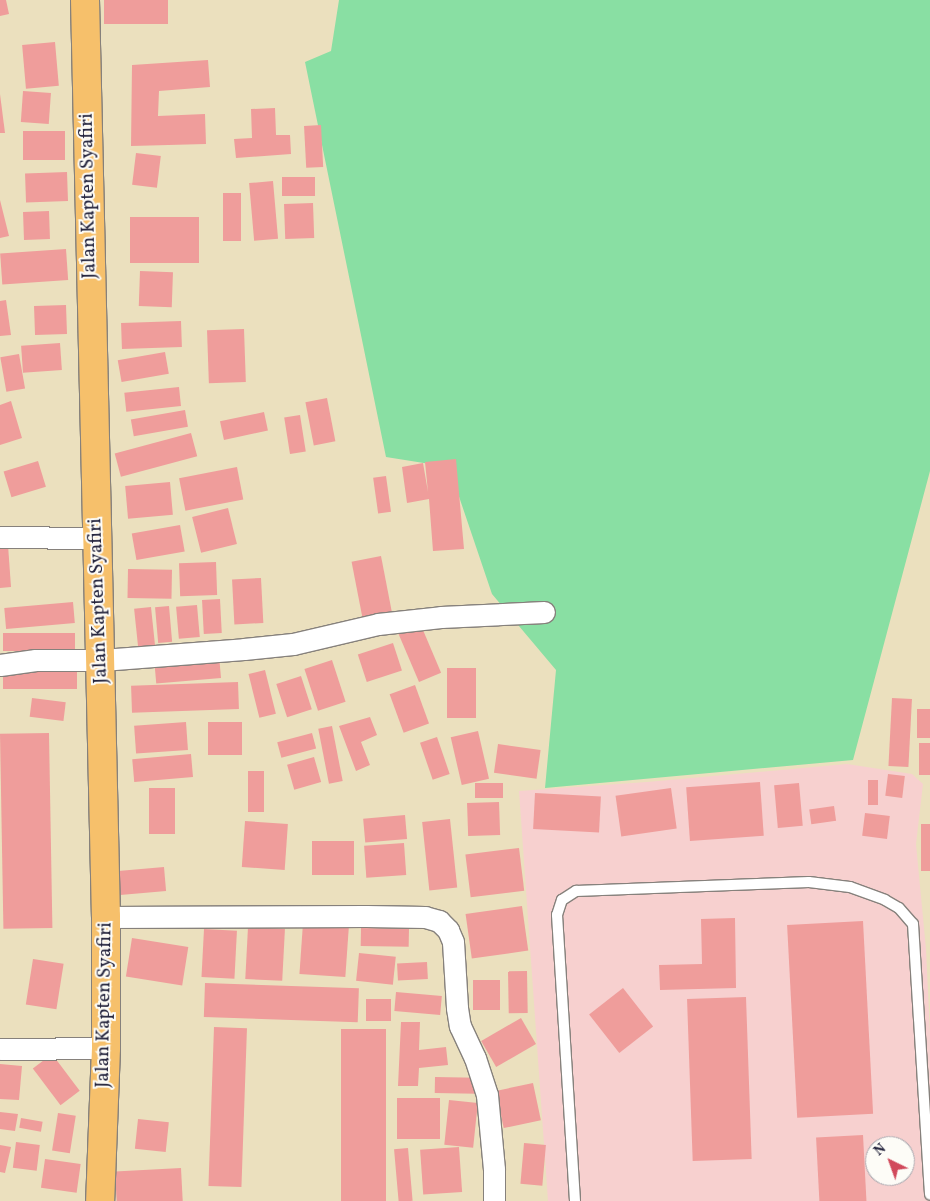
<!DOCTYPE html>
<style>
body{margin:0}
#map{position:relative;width:930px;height:1201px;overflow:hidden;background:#ebe0be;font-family:Vollkorn,serif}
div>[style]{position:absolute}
.built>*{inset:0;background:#f7d0cf}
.green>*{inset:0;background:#89dfa3}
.building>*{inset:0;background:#ef9d9b;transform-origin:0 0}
.roads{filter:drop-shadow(1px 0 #86817c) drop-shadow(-1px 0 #86817c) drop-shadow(0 1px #86817c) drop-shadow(0 -1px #86817c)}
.service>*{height:10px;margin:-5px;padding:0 5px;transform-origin:5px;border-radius:5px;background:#fff}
.minor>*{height:21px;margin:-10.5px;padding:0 10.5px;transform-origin:10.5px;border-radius:10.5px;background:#fff}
.trunk>*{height:28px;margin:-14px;padding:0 14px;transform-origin:14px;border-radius:14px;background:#f6c06b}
span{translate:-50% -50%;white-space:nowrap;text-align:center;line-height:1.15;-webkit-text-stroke:4px #fdfcf7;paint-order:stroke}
.street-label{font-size:19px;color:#22223b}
.north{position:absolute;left:865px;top:1136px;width:50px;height:50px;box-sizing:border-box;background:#fdfcf7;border:1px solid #a5a5ac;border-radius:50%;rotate:318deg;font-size:14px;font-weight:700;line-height:20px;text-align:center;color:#22223b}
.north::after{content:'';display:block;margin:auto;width:18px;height:22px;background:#d1495b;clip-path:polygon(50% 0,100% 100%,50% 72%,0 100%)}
</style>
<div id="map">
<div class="built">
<i style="clip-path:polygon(evenodd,847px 764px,912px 774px,923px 784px,916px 844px,926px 949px,930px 1033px,930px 1201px,548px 1201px,519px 791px,647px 782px,847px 764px,875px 1146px,905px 1146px,905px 1176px,875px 1176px,875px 1146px)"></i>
</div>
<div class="green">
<i style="clip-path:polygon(339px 0,930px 0,930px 471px,853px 760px,545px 788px,556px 670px,492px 594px,449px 467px,386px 457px,305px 62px,331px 51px)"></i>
</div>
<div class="building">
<i style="clip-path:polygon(0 0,6px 0,9px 14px,0 16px)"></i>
<i style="left:104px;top:0;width:64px;height:24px"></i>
<i style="left:55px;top:42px;width:44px;height:33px;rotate:85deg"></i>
<i style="clip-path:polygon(208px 60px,210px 87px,159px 91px,158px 116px,205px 114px,206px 144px,131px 146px,132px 65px)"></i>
<i style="left:23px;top:91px;width:28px;height:31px;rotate:4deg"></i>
<i style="clip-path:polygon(0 94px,5px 133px,0 133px)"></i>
<i style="clip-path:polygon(275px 108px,276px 135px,290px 135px,291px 154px,236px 158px,234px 139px,252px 138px,251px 109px)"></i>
<i style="left:321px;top:125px;width:42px;height:17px;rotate:87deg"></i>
<i style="left:65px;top:131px;width:29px;height:42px;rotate:90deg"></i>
<i style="left:136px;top:153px;width:25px;height:32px;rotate:7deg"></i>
<i style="left:67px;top:172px;width:29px;height:42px;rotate:88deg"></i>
<i style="left:315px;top:177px;width:19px;height:33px;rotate:90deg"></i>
<i style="left:273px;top:181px;width:58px;height:24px;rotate:85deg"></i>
<i style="left:223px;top:193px;width:18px;height:48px"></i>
<i style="clip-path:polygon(0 200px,9px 236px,0 238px)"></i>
<i style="left:313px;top:203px;width:35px;height:29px;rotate:88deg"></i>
<i style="left:49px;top:211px;width:28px;height:26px;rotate:88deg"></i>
<i style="left:130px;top:217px;width:69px;height:46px"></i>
<i style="left:66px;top:249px;width:31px;height:66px;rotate:86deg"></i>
<i style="left:140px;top:271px;width:33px;height:35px;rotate:2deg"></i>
<i style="clip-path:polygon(6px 300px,11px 335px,0 336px,0 301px)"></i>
<i style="left:66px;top:305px;width:29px;height:32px;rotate:88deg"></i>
<i style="left:181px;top:321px;width:26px;height:60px;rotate:88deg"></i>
<i style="left:244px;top:329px;width:53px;height:37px;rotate:88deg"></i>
<i style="left:60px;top:343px;width:27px;height:39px;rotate:86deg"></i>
<i style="left:165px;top:352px;width:22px;height:48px;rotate:80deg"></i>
<i style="left:19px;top:354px;width:35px;height:19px;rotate:80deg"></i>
<i style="left:179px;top:387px;width:19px;height:55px;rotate:84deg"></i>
<i style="left:327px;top:398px;width:44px;height:22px;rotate:79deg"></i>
<i style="clip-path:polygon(11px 401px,22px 438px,0 445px,0 405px)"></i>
<i style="left:185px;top:410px;width:17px;height:55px;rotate:80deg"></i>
<i style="left:264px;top:412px;width:19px;height:45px;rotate:78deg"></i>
<i style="left:300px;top:415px;width:37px;height:16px;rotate:81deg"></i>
<i style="left:191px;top:433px;width:24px;height:79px;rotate:75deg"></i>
<i style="clip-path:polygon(456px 459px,464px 549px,433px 551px,429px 499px,407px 503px,402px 467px,423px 463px,428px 492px,425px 462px)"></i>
<i style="left:38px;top:461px;width:27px;height:36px;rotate:73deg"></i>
<i style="left:237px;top:467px;width:33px;height:59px;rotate:79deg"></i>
<i style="left:386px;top:476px;width:36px;height:13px;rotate:82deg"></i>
<i style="left:170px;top:482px;width:33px;height:45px;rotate:85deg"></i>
<i style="left:228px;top:508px;width:37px;height:37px;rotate:76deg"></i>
<i style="left:180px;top:525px;width:27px;height:49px;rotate:80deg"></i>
<i style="clip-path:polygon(8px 545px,11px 587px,0 588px,0 546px)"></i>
<i style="left:381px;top:556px;width:60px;height:30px;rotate:79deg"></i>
<i style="left:216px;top:562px;width:33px;height:37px;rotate:88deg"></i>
<i style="left:128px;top:569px;width:44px;height:29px;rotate:1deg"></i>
<i style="left:261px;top:578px;width:45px;height:29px;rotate:87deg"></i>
<i style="left:220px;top:599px;width:34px;height:18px;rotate:87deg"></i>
<i style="left:73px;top:602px;width:21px;height:69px;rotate:85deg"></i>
<i style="left:197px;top:605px;width:32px;height:21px;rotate:85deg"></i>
<i style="left:169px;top:606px;width:36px;height:14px;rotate:85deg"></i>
<i style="left:151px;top:607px;width:39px;height:17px;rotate:84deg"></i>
<i style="left:420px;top:623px;width:54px;height:24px;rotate:67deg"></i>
<i style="left:75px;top:633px;width:18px;height:72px;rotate:90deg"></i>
<i style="left:393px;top:643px;width:29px;height:37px;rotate:72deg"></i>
<i style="left:219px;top:655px;width:23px;height:65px;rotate:85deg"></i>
<i style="left:332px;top:660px;width:44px;height:29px;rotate:72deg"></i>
<i style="left:447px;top:668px;width:29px;height:50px"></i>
<i style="left:265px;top:670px;width:45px;height:17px;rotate:76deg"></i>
<i style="left:77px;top:671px;width:18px;height:74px;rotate:90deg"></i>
<i style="left:301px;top:676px;width:35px;height:26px;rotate:72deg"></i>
<i style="left:238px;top:682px;width:27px;height:107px;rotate:88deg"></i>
<i style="left:415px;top:685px;width:41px;height:27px;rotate:70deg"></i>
<i style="left:32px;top:698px;width:34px;height:19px;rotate:7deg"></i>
<i style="left:892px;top:698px;width:20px;height:68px;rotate:3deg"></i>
<i style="left:917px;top:709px;width:13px;height:29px"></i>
<i style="clip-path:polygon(370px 717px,377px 735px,361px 742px,370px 765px,356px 771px,339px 726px)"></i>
<i style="left:186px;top:722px;width:28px;height:52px;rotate:86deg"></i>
<i style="left:208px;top:722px;width:34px;height:33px"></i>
<i style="left:332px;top:726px;width:56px;height:14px;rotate:79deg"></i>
<i style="left:478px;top:731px;width:49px;height:28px;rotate:77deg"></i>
<i style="left:49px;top:733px;width:195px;height:49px;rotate:89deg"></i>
<i style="left:312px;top:733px;width:16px;height:36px;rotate:75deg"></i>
<i style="left:437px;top:737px;width:39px;height:18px;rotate:71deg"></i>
<i style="left:930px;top:743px;width:32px;height:11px;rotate:90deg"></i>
<i style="left:498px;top:744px;width:43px;height:29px;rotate:8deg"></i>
<i style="left:191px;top:754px;width:23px;height:59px;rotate:85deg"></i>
<i style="left:314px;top:757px;width:26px;height:28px;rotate:74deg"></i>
<i style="left:248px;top:771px;width:16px;height:41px"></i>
<i style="left:888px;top:774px;width:17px;height:22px;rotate:7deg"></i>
<i style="left:868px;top:780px;width:10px;height:25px"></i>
<i style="left:760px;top:782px;width:54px;height:74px;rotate:86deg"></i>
<i style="left:503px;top:783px;width:15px;height:28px;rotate:90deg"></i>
<i style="left:799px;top:783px;width:43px;height:25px;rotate:85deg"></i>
<i style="left:149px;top:788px;width:26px;height:46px"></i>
<i style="left:671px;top:788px;width:41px;height:56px;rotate:82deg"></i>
<i style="left:535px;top:793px;width:66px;height:36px;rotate:3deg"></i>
<i style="left:499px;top:802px;width:33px;height:32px;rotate:88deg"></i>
<i style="left:834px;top:806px;width:15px;height:25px;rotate:82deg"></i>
<i style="left:865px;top:813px;width:25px;height:23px;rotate:7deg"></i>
<i style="left:405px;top:815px;width:24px;height:42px;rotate:85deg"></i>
<i style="left:450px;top:819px;width:69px;height:28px;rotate:84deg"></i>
<i style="left:245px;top:821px;width:43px;height:46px;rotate:4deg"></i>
<i style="left:921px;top:824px;width:9px;height:47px"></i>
<i style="left:312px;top:841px;width:42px;height:34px"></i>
<i style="left:404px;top:843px;width:32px;height:40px;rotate:86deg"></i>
<i style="left:519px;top:848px;width:43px;height:54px;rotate:83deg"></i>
<i style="left:164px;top:867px;width:24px;height:46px;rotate:85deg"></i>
<i style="left:522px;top:906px;width:45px;height:57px;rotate:82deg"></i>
<i style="clip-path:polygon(735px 918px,736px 988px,660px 990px,659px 965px,702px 964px,701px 919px)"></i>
<i style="left:863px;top:921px;width:193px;height:76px;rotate:87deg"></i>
<i style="left:303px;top:923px;width:46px;height:51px;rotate:4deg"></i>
<i style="left:248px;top:927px;width:37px;height:52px;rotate:3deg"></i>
<i style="left:361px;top:928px;width:48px;height:18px;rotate:1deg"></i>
<i style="left:204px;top:929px;width:33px;height:48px;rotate:3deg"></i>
<i style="left:132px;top:938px;width:57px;height:39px;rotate:9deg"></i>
<i style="left:359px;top:953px;width:37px;height:28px;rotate:6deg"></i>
<i style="left:33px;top:959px;width:31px;height:46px;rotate:9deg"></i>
<i style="left:427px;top:962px;width:17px;height:30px;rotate:87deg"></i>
<i style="left:527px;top:971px;width:42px;height:19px;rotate:89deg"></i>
<i style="left:473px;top:980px;width:27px;height:30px"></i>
<i style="left:205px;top:983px;width:154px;height:34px;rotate:2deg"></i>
<i style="left:623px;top:988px;width:49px;height:43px;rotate:52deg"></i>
<i style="left:396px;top:992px;width:46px;height:19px;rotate:5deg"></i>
<i style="left:746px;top:997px;width:162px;height:59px;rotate:88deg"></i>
<i style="left:366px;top:999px;width:25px;height:22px"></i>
<i style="left:521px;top:1018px;width:30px;height:46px;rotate:60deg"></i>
<i style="clip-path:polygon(401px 1022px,420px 1022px,419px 1050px,446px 1047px,448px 1065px,419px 1068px,418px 1086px,398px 1086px)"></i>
<i style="left:214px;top:1027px;width:33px;height:159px;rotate:2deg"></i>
<i style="left:341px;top:1029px;width:45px;height:172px"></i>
<i style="left:52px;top:1054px;width:46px;height:24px;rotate:53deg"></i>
<i style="clip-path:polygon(0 1064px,22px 1066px,19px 1100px,0 1099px)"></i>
<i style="left:435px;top:1077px;width:42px;height:16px;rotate:1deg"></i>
<i style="left:533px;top:1083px;width:38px;height:38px;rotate:78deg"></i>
<i style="left:397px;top:1098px;width:43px;height:41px"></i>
<i style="left:449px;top:1100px;width:29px;height:45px;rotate:6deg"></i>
<i style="clip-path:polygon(0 1112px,18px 1114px,15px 1131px,0 1129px)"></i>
<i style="left:58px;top:1113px;width:18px;height:38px;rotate:9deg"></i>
<i style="left:21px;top:1118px;width:22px;height:10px;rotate:10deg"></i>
<i style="left:138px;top:1119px;width:31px;height:30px;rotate:6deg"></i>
<i style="left:863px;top:1135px;width:66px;height:47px;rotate:87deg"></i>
<i style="left:16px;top:1142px;width:24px;height:26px;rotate:7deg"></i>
<i style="left:524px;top:1143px;width:22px;height:41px;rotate:5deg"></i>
<i style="clip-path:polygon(0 1145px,11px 1147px,5px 1173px,0 1172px)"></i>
<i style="left:459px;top:1147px;width:45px;height:39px;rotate:86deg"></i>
<i style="left:408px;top:1148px;width:53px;height:14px;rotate:85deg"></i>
<i style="left:45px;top:1159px;width:36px;height:29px;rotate:8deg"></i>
<i style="left:181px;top:1168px;width:33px;height:66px;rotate:87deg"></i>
</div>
<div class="roads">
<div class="service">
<i style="left:575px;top:1201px;width:287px;rotate:-93.6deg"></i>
<i style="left:557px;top:915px;width:16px;rotate:-72deg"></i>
<i style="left:562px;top:900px;width:17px;rotate:-33deg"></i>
<i style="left:576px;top:891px;width:233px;rotate:-2.2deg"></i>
<i style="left:809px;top:882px;width:41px;rotate:7deg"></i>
<i style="left:850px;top:887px;width:37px;rotate:20deg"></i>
<i style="left:885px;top:900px;width:16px;rotate:30deg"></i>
<i style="left:899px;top:908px;width:21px;rotate:49deg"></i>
<i style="left:913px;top:924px;width:271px;rotate:86.4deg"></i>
</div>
<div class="minor">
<i style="left:0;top:537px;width:97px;rotate:0.6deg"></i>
<i style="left:0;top:665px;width:36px;rotate:-8deg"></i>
<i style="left:36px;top:660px;width:66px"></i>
<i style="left:102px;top:660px;width:142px;rotate:-4.4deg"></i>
<i style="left:244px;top:649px;width:49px;rotate:-5.8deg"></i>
<i style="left:293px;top:644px;width:87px;rotate:-13.2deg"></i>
<i style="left:378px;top:624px;width:63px;rotate:-6.3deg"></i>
<i style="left:441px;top:617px;width:103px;rotate:-2.8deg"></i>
<i style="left:106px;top:917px;width:260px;rotate:-0.2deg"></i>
<i style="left:366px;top:916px;width:59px;rotate:1deg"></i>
<i style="left:425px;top:917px;width:15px;rotate:16deg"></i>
<i style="left:439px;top:921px;width:13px;rotate:45deg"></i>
<i style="left:448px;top:930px;width:13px;rotate:67deg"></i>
<i style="left:453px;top:942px;width:66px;rotate:86.5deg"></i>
<i style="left:457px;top:1008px;width:18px;rotate:81deg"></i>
<i style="left:460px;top:1026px;width:35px;rotate:65deg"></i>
<i style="left:475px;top:1058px;width:39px;rotate:72deg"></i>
<i style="left:487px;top:1095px;width:74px;rotate:84.6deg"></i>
<i style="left:494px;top:1169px;width:32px;rotate:90deg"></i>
<i style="left:0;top:1049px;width:106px;rotate:-0.5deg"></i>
</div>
<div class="trunk">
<i style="left:85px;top:0;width:917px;rotate:88.69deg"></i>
<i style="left:106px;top:917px;width:131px;rotate:90deg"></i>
<i style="left:106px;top:1048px;width:153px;rotate:92.2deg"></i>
</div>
</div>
<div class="street-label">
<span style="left:89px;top:196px;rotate:-91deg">Jalan Kapten Syafiri</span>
<span style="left:99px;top:601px;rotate:-92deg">Jalan Kapten Syafiri</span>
<span style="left:105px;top:1005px;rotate:-89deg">Jalan Kapten Syafiri</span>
</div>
<div class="north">N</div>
</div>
